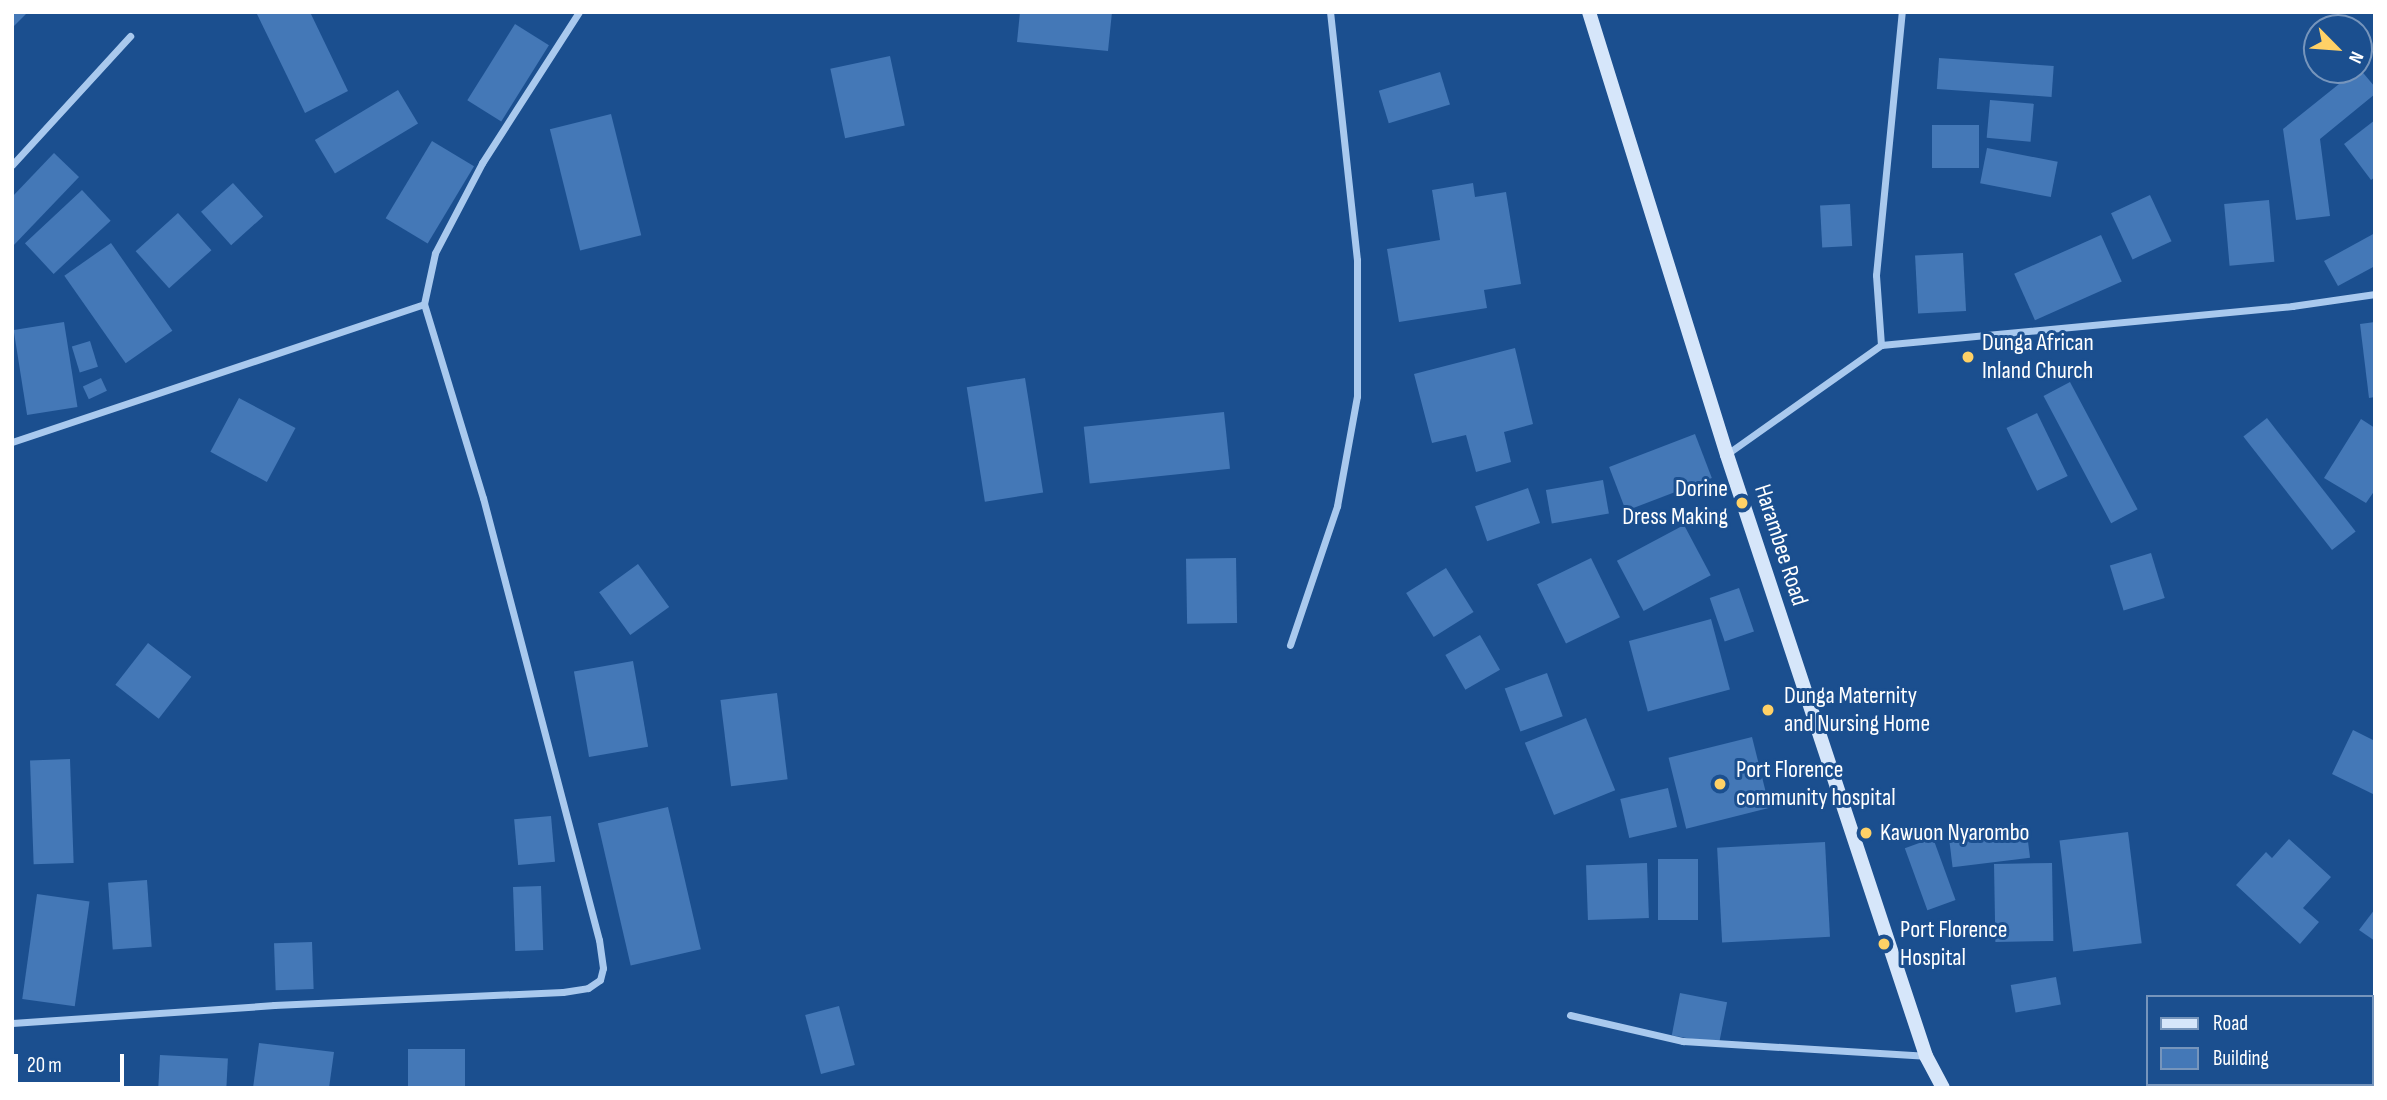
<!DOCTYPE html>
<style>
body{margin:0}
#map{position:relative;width:2387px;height:1100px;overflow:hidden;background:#1b4f8f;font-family:"Sofia Sans Condensed",sans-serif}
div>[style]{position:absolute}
.building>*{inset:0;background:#4478b7;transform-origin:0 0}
.minor>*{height:7px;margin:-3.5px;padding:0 3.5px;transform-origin:3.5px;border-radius:3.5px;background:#a9c9ee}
.secondary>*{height:14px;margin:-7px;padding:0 7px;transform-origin:7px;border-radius:7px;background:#d6e6fa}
.dots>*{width:19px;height:19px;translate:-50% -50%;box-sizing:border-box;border:4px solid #1b4f8f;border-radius:50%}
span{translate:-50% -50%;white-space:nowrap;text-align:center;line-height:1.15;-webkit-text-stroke:6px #1b4f8f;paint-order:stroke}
.poi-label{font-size:24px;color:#fff}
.left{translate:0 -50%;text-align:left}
.right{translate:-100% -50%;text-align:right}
.street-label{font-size:24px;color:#fff}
.frame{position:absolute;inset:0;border:14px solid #fff;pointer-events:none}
.legend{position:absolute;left:2146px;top:995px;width:228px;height:91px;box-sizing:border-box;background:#1b4f8f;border:2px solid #7695bc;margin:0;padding:9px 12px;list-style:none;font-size:21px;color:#fff}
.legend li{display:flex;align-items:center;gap:14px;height:35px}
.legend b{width:35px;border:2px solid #7695bc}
.north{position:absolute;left:2303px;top:14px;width:70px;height:70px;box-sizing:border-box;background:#1b4f8f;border:2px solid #7695bc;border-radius:50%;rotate:115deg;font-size:19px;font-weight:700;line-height:28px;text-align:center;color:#fff}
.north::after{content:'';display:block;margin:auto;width:24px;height:32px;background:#ffd166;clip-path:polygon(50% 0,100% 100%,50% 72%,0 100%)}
.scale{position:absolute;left:14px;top:1054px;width:110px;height:32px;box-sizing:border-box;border:4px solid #fff;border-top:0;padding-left:9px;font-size:21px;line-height:24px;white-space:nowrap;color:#fff;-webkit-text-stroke:5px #1b4f8f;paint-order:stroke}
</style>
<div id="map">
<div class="building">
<i style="clip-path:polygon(12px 12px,28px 12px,12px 28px)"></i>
<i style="clip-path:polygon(256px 12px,310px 12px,348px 91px,305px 113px)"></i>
<i style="clip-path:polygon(1020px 12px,1112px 12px,1108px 51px,1017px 42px)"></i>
<i style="left:515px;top:24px;width:40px;height:90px;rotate:32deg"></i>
<i style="left:890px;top:56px;width:71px;height:61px;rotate:78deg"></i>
<i style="left:1939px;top:58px;width:115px;height:31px;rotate:4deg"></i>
<i style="clip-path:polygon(2359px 68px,2375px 87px,2375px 94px,2320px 139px,2330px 216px,2296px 220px,2283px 129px)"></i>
<i style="left:1440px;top:72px;width:34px;height:64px;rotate:73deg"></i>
<i style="left:398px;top:90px;width:39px;height:97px;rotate:59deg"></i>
<i style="left:1990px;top:100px;width:44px;height:38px;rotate:5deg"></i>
<i style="left:611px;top:114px;width:125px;height:63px;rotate:76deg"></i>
<i style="clip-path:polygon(2375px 120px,2375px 177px,2371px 180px,2344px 144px)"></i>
<i style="left:1932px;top:125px;width:47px;height:43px"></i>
<i style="left:432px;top:141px;width:49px;height:90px;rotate:31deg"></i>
<i style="left:1987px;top:148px;width:72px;height:36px;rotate:11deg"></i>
<i style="clip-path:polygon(54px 153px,79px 177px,12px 247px,12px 197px)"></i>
<i style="left:233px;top:183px;width:45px;height:43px;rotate:48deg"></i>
<i style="clip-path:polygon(1473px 183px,1475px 197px,1506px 192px,1521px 284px,1484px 290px,1487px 308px,1399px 322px,1387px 249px,1440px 240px,1432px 190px)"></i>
<i style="left:82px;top:190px;width:42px;height:78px;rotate:47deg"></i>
<i style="left:2150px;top:195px;width:51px;height:43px;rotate:65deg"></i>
<i style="left:2269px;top:200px;width:62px;height:45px;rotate:85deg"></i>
<i style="left:1850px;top:204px;width:42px;height:30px;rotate:87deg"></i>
<i style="left:178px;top:213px;width:50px;height:57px;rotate:48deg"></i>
<i style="clip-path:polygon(2375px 233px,2375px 266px,2338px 286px,2324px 261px)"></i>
<i style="left:2101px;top:235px;width:51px;height:95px;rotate:66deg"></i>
<i style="left:111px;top:243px;width:107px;height:57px;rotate:55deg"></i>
<i style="left:1963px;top:253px;width:58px;height:48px;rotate:87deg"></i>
<i style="left:64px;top:322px;width:86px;height:51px;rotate:81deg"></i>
<i style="clip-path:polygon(2375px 322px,2375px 397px,2369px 398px,2360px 324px)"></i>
<i style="left:90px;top:341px;width:27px;height:19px;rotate:73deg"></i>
<i style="clip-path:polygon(1515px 348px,1533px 424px,1504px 432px,1511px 462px,1476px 472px,1466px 435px,1432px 443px,1414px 374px)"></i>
<i style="left:101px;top:378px;width:14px;height:20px;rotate:65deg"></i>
<i style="left:1025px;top:378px;width:116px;height:59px;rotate:81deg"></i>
<i style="left:2070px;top:382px;width:144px;height:30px;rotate:62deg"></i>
<i style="left:239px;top:398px;width:64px;height:61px;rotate:28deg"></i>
<i style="left:1224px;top:412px;width:57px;height:141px;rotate:84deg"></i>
<i style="left:2037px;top:413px;width:70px;height:34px;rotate:64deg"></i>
<i style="left:2267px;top:418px;width:144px;height:30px;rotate:52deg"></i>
<i style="clip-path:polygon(2361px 419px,2375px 428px,2375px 490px,2366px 503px,2324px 478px)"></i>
<i style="left:1695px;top:434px;width:47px;height:92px;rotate:69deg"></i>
<i style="left:1603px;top:480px;width:34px;height:58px;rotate:80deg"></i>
<i style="left:1528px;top:488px;width:37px;height:56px;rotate:71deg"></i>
<i style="left:1684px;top:525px;width:57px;height:76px;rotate:62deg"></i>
<i style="left:2151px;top:553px;width:47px;height:43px;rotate:73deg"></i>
<i style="left:1236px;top:558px;width:65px;height:50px;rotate:89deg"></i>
<i style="left:1591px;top:558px;width:66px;height:60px;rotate:64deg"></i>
<i style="left:638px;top:564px;width:53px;height:48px;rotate:54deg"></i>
<i style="left:1446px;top:568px;width:52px;height:47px;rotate:58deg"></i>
<i style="left:1739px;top:588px;width:46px;height:31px;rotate:71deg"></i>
<i style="left:1711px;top:619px;width:73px;height:85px;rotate:75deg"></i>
<i style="left:1480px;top:635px;width:40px;height:40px;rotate:60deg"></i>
<i style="left:148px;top:643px;width:55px;height:53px;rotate:38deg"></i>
<i style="left:633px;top:661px;width:87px;height:60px;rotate:80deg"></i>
<i style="left:1547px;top:673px;width:46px;height:45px;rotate:70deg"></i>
<i style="left:777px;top:693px;width:87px;height:57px;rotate:83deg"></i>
<i style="left:1586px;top:718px;width:78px;height:66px;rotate:68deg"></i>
<i style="clip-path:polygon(2353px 730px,2375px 741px,2375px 795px,2332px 774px)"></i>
<i style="left:1752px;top:737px;width:73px;height:86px;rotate:76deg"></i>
<i style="left:70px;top:759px;width:104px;height:40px;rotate:88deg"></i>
<i style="left:1668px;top:788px;width:40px;height:49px;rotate:77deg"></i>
<i style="left:668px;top:807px;width:146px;height:72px;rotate:77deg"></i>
<i style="left:551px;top:816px;width:46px;height:37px;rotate:85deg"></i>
<i style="left:2026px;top:825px;width:33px;height:78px;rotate:83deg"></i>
<i style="left:2128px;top:832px;width:112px;height:69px;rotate:83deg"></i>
<i style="left:1933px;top:838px;width:66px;height:30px;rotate:70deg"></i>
<i style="clip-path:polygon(2289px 839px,2331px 877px,2303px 908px,2319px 922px,2300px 944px,2236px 885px,2266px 852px,2272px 858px)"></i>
<i style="left:1825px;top:842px;width:95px;height:108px;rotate:87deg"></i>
<i style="left:1658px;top:859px;width:40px;height:61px"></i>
<i style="left:1647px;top:863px;width:55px;height:61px;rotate:88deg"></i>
<i style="left:2052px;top:863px;width:78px;height:58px;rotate:89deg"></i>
<i style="left:147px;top:880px;width:67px;height:39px;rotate:86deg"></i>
<i style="left:541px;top:886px;width:64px;height:28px;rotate:88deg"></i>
<i style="left:37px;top:894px;width:53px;height:106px;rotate:8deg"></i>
<i style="clip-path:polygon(2375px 909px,2375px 941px,2359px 930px)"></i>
<i style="left:312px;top:942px;width:47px;height:38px;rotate:88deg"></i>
<i style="left:2056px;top:977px;width:28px;height:46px;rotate:80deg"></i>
<i style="left:1680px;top:993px;width:48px;height:43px;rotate:11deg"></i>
<i style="left:839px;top:1006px;width:61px;height:35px;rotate:75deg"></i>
<i style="clip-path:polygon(259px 1043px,334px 1052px,329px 1088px,253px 1088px)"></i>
<i style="left:408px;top:1049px;width:57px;height:39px"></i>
<i style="left:160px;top:1055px;width:68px;height:33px;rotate:3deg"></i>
</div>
<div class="minor">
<i style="left:12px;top:165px;width:175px;rotate:-47.5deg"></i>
<i style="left:1881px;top:345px;width:70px;rotate:-94.1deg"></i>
<i style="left:1876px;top:275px;width:264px;rotate:-84.4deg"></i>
<i style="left:12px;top:442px;width:434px;rotate:-18.5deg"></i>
<i style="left:1727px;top:454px;width:189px;rotate:-35.3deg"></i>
<i style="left:1881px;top:345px;width:413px;rotate:-5.4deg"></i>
<i style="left:2292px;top:306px;width:84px;rotate:-8.2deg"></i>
<i style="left:1290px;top:645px;width:147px;rotate:-71.3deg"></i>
<i style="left:1337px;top:506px;width:112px;rotate:-79.7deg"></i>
<i style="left:1357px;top:396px;width:136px;rotate:-90deg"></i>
<i style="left:1357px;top:260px;width:249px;rotate:-96.2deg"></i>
<i style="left:1570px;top:1015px;width:116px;rotate:13deg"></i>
<i style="left:1683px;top:1041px;width:242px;rotate:3.5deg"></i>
<i style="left:12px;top:1023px;width:263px;rotate:-3.9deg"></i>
<i style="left:274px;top:1005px;width:289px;rotate:-2.6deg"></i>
<i style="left:563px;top:992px;width:25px;rotate:-9deg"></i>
<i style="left:588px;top:988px;width:14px;rotate:-34deg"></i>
<i style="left:600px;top:980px;width:12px;rotate:-76deg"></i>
<i style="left:603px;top:968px;width:28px;rotate:-98deg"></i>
<i style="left:599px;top:940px;width:457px;rotate:-104.7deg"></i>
<i style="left:483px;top:498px;width:203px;rotate:-106.9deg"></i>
<i style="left:424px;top:304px;width:52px;rotate:-77.8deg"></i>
<i style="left:435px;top:253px;width:102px;rotate:-62.4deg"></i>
<i style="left:482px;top:163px;width:179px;rotate:-57.3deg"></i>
</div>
<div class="secondary">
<i style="left:1589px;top:12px;width:464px;rotate:72.7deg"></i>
<i style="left:1727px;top:455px;width:633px;rotate:71.68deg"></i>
<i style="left:1926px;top:1056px;width:36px;rotate:62deg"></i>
</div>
<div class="dots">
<i style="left:1968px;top:357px;background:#ffd166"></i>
<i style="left:1742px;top:503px;background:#ffd166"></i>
<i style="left:1768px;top:710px;background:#ffd166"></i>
<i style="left:1720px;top:784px;background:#ffd166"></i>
<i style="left:1866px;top:833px;background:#ffd166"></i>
<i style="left:1884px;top:944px;background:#ffd166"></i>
</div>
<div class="poi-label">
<span class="left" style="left:1982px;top:357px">Dunga African<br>Inland Church</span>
<span class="right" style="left:1728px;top:503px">Dorine<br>Dress Making</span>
<span class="left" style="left:1784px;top:710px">Dunga Maternity<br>and Nursing Home</span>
<span class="left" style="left:1736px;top:784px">Port Florence<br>community hospital</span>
<span class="left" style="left:1880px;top:833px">Kawuon Nyarombo</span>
<span class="left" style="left:1900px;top:944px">Port Florence<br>Hospital</span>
</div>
<div class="street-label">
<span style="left:1781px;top:545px;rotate:72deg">Harambee Road</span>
</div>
<div class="frame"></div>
<ul class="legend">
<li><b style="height:9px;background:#d6e6fa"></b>Road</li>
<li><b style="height:19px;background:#4478b7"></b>Building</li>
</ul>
<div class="north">N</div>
<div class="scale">20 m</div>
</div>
